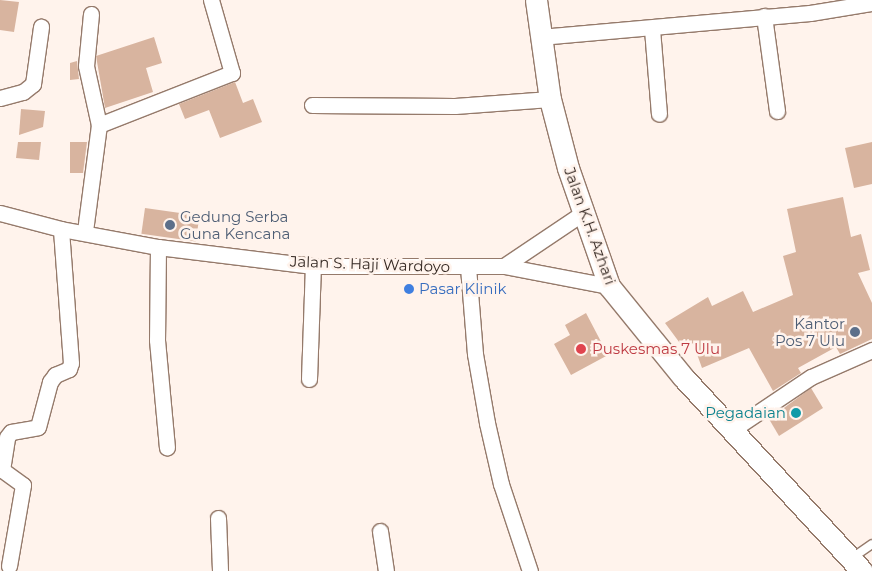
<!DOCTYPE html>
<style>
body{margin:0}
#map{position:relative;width:872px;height:571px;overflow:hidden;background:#fff3ec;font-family:Montserrat,sans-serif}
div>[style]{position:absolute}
.building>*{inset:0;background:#d8b49f;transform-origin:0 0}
.roads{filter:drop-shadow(1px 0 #957a6b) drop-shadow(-1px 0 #957a6b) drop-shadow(0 1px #957a6b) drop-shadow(0 -1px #957a6b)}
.lane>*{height:8px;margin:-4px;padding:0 4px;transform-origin:4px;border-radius:4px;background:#fff}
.street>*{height:15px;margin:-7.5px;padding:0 7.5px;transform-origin:7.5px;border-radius:7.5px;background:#fff}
.secondary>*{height:21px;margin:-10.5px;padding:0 10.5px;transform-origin:10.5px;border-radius:10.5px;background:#fff}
.dots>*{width:14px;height:14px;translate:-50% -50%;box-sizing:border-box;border:2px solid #fff3ec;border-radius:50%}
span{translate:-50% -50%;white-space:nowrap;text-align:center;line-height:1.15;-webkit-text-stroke:5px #fff3ec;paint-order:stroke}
.service-label{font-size:15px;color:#4e5e75}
.left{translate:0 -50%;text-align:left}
.right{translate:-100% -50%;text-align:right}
.street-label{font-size:15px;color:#352923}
.shop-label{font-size:15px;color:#366cbe}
.health-label{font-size:15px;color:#be3a42}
.culture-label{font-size:15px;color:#0d838f}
</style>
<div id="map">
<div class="building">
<i style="clip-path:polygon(0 0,19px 2px,14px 32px,0 30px)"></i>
<i style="clip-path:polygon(154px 37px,162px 63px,146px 68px,153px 92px,105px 108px,96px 56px)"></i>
<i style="clip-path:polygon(77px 61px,79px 79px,70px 80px,70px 63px)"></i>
<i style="clip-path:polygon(235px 82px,243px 103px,253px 99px,262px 122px,220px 138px,209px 110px,185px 119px,179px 104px)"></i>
<i style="clip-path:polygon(21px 109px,45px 111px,43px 127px,19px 135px)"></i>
<i style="clip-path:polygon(18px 142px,41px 142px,39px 160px,16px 158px)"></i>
<i style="clip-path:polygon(70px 142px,87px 142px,83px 173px,70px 173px)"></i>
<i style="clip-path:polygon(872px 142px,872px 184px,854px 188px,845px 148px)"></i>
<i style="clip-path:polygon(843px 197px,851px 237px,861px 234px,870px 270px,858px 273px,872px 303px,872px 339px,840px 354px,836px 347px,798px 368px,801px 373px,773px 391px,749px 348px,702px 368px,693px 343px,685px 350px,665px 323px,708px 297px,712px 306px,743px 291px,753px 312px,793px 295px,783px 256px,796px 252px,787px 209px)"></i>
<i style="left:145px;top:208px;width:55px;height:26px;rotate:8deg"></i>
<i style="clip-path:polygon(586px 313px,608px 355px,571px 375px,554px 344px,570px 335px,565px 325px)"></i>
<i style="clip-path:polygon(811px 388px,823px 408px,779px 436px,769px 419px)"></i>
</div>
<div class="roads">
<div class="lane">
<i style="left:852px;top:558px;width:24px;rotate:-35deg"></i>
</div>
<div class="street">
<i style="left:91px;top:14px;width:52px;rotate:95.5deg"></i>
<i style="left:86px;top:66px;width:60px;rotate:77.6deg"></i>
<i style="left:764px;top:16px;width:96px;rotate:82.2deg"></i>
<i style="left:652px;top:29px;width:85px;rotate:85.3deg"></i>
<i style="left:540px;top:37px;width:271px;rotate:-5.1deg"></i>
<i style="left:810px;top:13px;width:63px;rotate:-9.2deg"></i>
<i style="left:0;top:98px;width:24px;rotate:-15deg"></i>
<i style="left:23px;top:92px;width:13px;rotate:-39deg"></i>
<i style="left:33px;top:84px;width:58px;rotate:-82deg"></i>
<i style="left:312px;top:105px;width:143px;rotate:0.4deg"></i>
<i style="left:455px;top:106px;width:95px;rotate:-4.2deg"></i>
<i style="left:0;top:213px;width:63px;rotate:14.7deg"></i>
<i style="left:61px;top:229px;width:99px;rotate:10.5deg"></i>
<i style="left:158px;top:247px;width:156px;rotate:7deg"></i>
<i style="left:313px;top:266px;width:191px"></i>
<i style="left:504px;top:266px;width:107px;rotate:10.8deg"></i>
<i style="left:85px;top:231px;width:107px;rotate:-82.5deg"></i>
<i style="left:99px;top:125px;width:143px;rotate:-21.4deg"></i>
<i style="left:232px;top:73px;width:76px;rotate:-106deg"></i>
<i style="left:158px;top:247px;width:93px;rotate:90.6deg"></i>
<i style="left:157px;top:340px;width:108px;rotate:84.7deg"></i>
<i style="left:504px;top:266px;width:95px;rotate:-33.9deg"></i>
<i style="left:468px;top:267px;width:87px;rotate:85.4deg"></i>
<i style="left:475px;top:354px;width:70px;rotate:80.1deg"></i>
<i style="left:487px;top:423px;width:63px;rotate:77.1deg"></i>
<i style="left:501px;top:484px;width:92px;rotate:71.6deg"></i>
<i style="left:309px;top:379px;width:113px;rotate:-88deg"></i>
<i style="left:732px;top:430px;width:95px;rotate:-33.9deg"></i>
<i style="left:811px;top:377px;width:67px;rotate:-23.9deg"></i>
<i style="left:218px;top:518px;width:53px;rotate:87.8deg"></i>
<i style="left:380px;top:531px;width:40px;rotate:81.5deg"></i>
<i style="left:9px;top:566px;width:82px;rotate:-80.2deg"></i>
<i style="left:23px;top:485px;width:26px;rotate:-144deg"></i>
<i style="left:2px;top:470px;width:33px;rotate:-81deg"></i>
<i style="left:7px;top:437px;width:6px;rotate:-51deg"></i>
<i style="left:11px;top:432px;width:27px;rotate:-10deg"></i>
<i style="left:38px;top:427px;width:47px;rotate:-75.1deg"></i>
<i style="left:50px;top:382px;width:9px;rotate:-54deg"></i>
<i style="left:55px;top:375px;width:15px;rotate:-23deg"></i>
<i style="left:69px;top:369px;width:6px;rotate:-72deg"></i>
<i style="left:71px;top:363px;width:134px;rotate:-94.3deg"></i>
</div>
<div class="secondary">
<i style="left:536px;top:0;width:100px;rotate:82deg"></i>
<i style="left:550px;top:99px;width:71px;rotate:75.4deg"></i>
<i style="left:568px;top:168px;width:125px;rotate:70.8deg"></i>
<i style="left:609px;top:286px;width:117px;rotate:50.9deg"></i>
<i style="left:683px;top:377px;width:264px;rotate:47.3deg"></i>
</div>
</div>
<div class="dots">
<i style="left:170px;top:225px;background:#5c6f8a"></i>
<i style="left:409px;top:289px;background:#3f7fe0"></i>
<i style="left:855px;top:332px;background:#5c6f8a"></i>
<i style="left:581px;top:349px;background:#e0444e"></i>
<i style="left:796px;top:413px;background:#0f9aa8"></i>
</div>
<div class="service-label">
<span class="left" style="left:180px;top:225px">Gedung Serba<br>Guna Kencana</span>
<span class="right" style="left:845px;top:332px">Kantor<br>Pos 7 Ulu</span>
</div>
<div class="street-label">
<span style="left:590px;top:226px;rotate:70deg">Jalan K.H. Azhari</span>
<span style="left:370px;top:264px;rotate:2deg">Jalan S. Haji Wardoyo</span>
</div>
<div class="shop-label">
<span class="left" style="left:419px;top:289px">Pasar Klinik</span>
</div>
<div class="health-label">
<span class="left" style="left:592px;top:349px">Puskesmas 7 Ulu</span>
</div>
<div class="culture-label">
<span class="right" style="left:786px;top:413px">Pegadaian</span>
</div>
</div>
